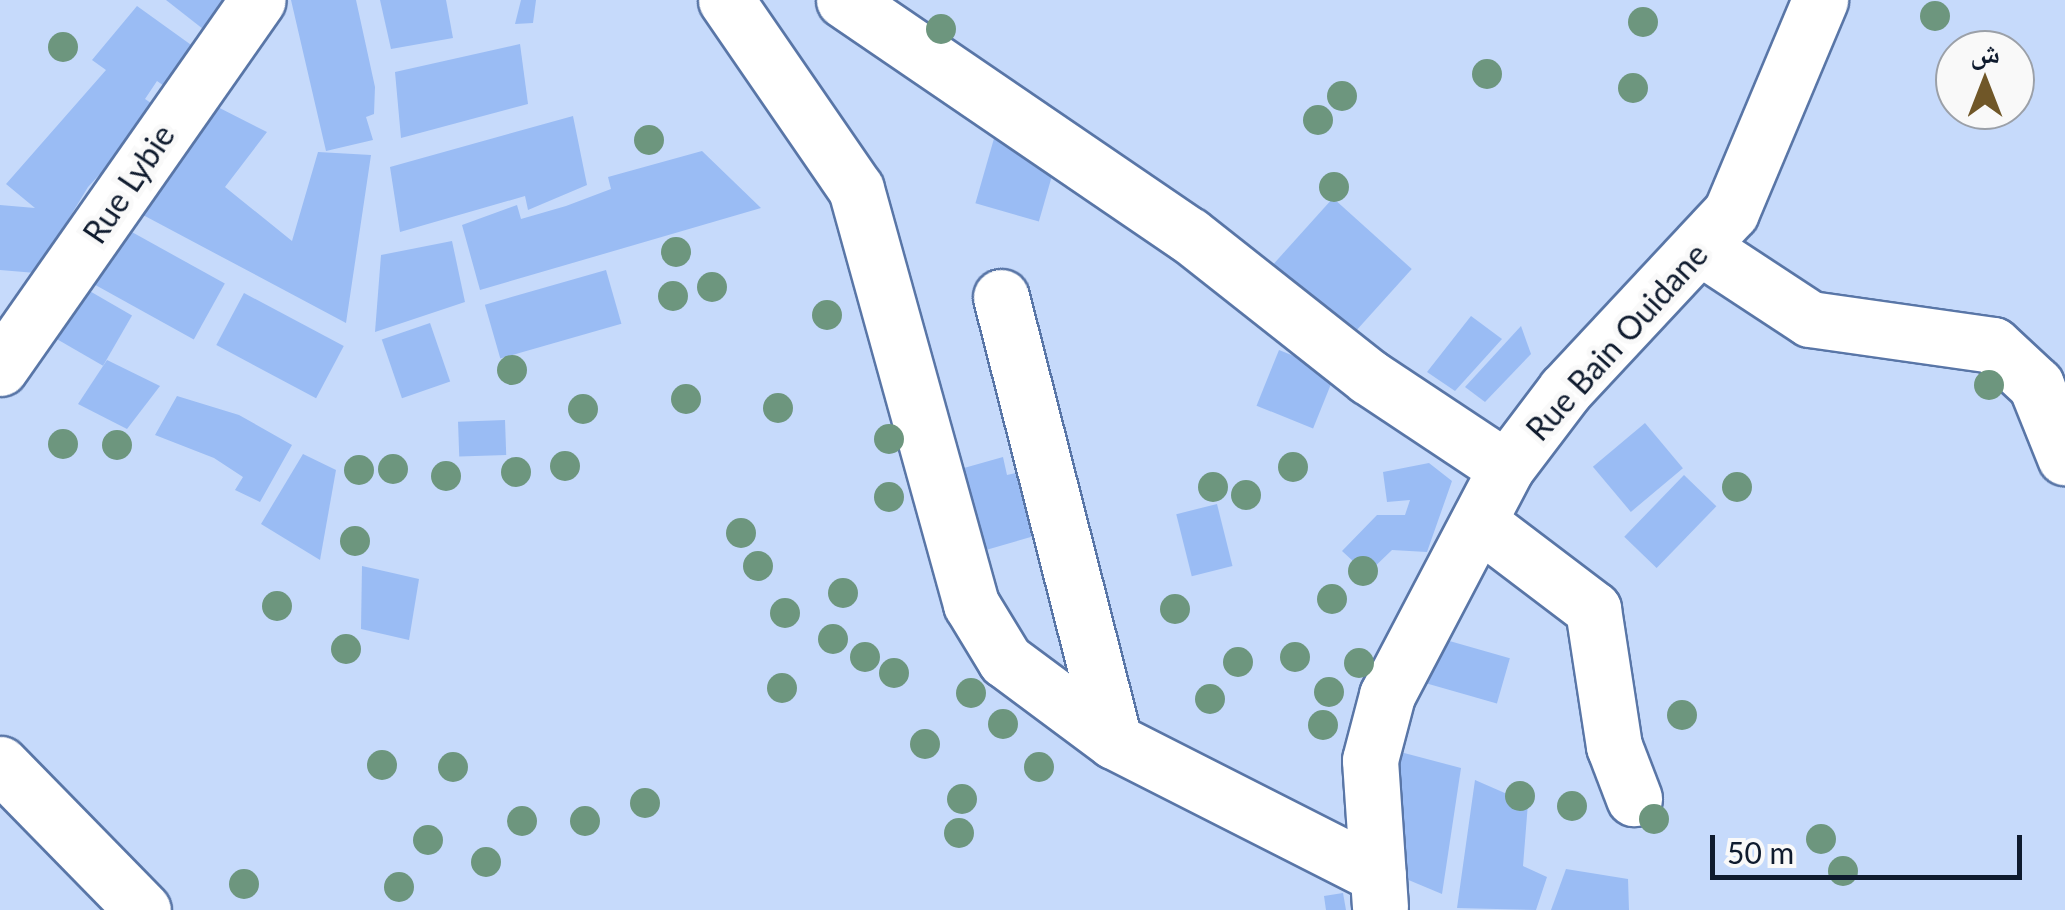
<!DOCTYPE html>
<meta charset="utf-8">
<style>
body{margin:0}
#map{position:relative;width:2065px;height:910px;overflow:hidden;background:#c6dafb;font-family:Lato,"Noto Naskh Arabic",sans-serif}
div>[style]{position:absolute}
.building>*{inset:0;background:#9abcf4;transform-origin:0 0}
.roads{filter:drop-shadow(2px 0 #5976a7) drop-shadow(-2px 0 #5976a7) drop-shadow(0 2px #5976a7) drop-shadow(0 -2px #5976a7)}
.minor>*{height:55px;margin:-27.5px;padding:0 27.5px;transform-origin:27.5px;border-radius:27.5px;background:#fff}
.major>*{height:55px;margin:-27.5px;padding:0 27.5px;transform-origin:27.5px;border-radius:27.5px;background:#fff}
.trees>*{width:30px;height:30px;margin:-15px;border-radius:50%;background:#6d967e}
span{translate:-50% -50%;white-space:nowrap;text-align:center;line-height:1.15;-webkit-text-stroke:10px #f9f9f9;paint-order:stroke}
.street-label{font-size:32px;color:#0f1b2e}
.north{position:absolute;left:1935px;top:30px;width:100px;height:100px;box-sizing:border-box;background:#f9f9f9;border:2px solid #9ba0a8;border-radius:50%;rotate:0deg;font-size:28px;font-weight:700;line-height:40px;text-align:center;color:#0f1b2e}
.north::after{content:'';display:block;margin:auto;width:35px;height:45px;background:#705728;clip-path:polygon(50% 0,100% 100%,50% 72%,0 100%)}
.scale{position:absolute;left:1710px;top:835px;width:312px;height:45px;box-sizing:border-box;border:5px solid #0f1b2e;border-top:0;padding-left:12px;font-size:30px;line-height:35px;white-space:nowrap;color:#0f1b2e;-webkit-text-stroke:8px #f9f9f9;paint-order:stroke}
</style>
<div id="map">
<div class="building">
<i style="clip-path:polygon(166px 0,224px 0,203px 29px)"></i>
<i style="clip-path:polygon(291px 0,356px 0,375px 87px,374px 114px,366px 117px,373px 140px,326px 151px)"></i>
<i style="clip-path:polygon(380px 0,446px 0,453px 38px,391px 49px)"></i>
<i style="clip-path:polygon(521px 0,536px 0,533px 23px,515px 24px)"></i>
<i style="clip-path:polygon(137px 6px,194px 47px,167px 88px,157px 81px,145px 99px,160px 109px,88px 187px,36px 273px,0 270px,0 205px,35px 208px,6px 184px,106px 70px,92px 60px)"></i>
<i style="clip-path:polygon(520px 44px,528px 104px,401px 138px,395px 72px)"></i>
<i style="clip-path:polygon(196px 96px,267px 132px,225px 187px,292px 241px,318px 152px,371px 155px,346px 323px,128px 207px)"></i>
<i style="clip-path:polygon(573px 116px,587px 185px,528px 210px,525px 196px,400px 232px,390px 167px)"></i>
<i style="left:995px;top:135px;width:66px;height:71px;rotate:16deg"></i>
<i style="clip-path:polygon(702px 151px,761px 208px,480px 290px,462px 225px,517px 205px,521px 219px,566px 206px,611px 189px,608px 177px)"></i>
<i style="left:1333px;top:198px;width:106px;height:98px;rotate:42deg"></i>
<i style="left:112px;top:221px;width:129px;height:64px;rotate:29deg"></i>
<i style="clip-path:polygon(452px 241px,465px 302px,375px 332px,381px 255px)"></i>
<i style="left:606px;top:270px;width:56px;height:126px;rotate:74deg"></i>
<i style="left:74px;top:282px;width:67px;height:58px;rotate:30deg"></i>
<i style="left:244px;top:293px;width:113px;height:59px;rotate:28deg"></i>
<i style="clip-path:polygon(1471px 316px,1502px 339px,1455px 391px,1427px 372px)"></i>
<i style="left:430px;top:323px;width:62px;height:51px;rotate:71deg"></i>
<i style="clip-path:polygon(1521px 326px,1531px 354px,1485px 402px,1465px 387px)"></i>
<i style="left:1279px;top:350px;width:61px;height:60px;rotate:22deg"></i>
<i style="clip-path:polygon(107px 360px,160px 386px,127px 429px,78px 404px)"></i>
<i style="clip-path:polygon(177px 396px,239px 415px,292px 445px,260px 502px,235px 490px,243px 477px,214px 458px,155px 435px)"></i>
<i style="left:505px;top:420px;width:35px;height:47px;rotate:88deg"></i>
<i style="left:1645px;top:423px;width:59px;height:68px;rotate:50deg"></i>
<i style="clip-path:polygon(303px 454px,336px 470px,320px 560px,261px 524px)"></i>
<i style="clip-path:polygon(1003px 457px,1007px 475px,1039px 468px,1055px 530px,986px 550px,964px 468px)"></i>
<i style="clip-path:polygon(1429px 463px,1452px 481px,1427px 552px,1392px 550px,1367px 574px,1342px 551px,1377px 515px,1405px 515px,1410px 500px,1387px 502px,1383px 472px)"></i>
<i style="left:1684px;top:475px;width:45px;height:86px;rotate:44deg"></i>
<i style="left:1217px;top:504px;width:64px;height:42px;rotate:76deg"></i>
<i style="clip-path:polygon(362px 566px,419px 579px,409px 640px,361px 629px)"></i>
<i style="left:1432px;top:636px;width:81px;height:47px;rotate:16deg"></i>
<i style="clip-path:polygon(1389px 749px,1461px 768px,1442px 894px,1387px 871px)"></i>
<i style="clip-path:polygon(1475px 780px,1528px 803px,1523px 866px,1547px 877px,1536px 910px,1457px 908px)"></i>
<i style="clip-path:polygon(1566px 869px,1628px 879px,1629px 910px,1551px 910px)"></i>
<i style="clip-path:polygon(1343px 893px,1346px 910px,1326px 910px,1324px 896px)"></i>
</div>
<div class="roads">
<div class="minor">
<i style="left:726px;top:0;width:229px;rotate:55.5deg"></i>
<i style="left:856px;top:189px;width:431px;rotate:74.5deg"></i>
<i style="left:971px;top:604px;width:66px;rotate:58.7deg"></i>
<i style="left:1005px;top:660px;width:136px;rotate:36.6deg"></i>
<i style="left:1114px;top:741px;width:296px;rotate:26.9deg"></i>
<i style="left:844px;top:0;width:417px;rotate:34.3deg"></i>
<i style="left:1189px;top:235px;width:229px;rotate:38.3deg"></i>
<i style="left:1369px;top:377px;width:164px;rotate:33.6deg"></i>
<i style="left:1702px;top:248px;width:129px;rotate:33.3deg"></i>
<i style="left:1810px;top:319px;width:185px;rotate:8.1deg"></i>
<i style="left:1993px;top:345px;width:59px;rotate:42.9deg"></i>
<i style="left:2036px;top:385px;width:78px;rotate:68.1deg"></i>
<i style="left:1001px;top:297px;width:458px;rotate:75.7deg"></i>
<i style="left:0;top:368px;width:449px;rotate:-55deg"></i>
<i style="left:1481px;top:524px;width:141px;rotate:37.2deg"></i>
<i style="left:1593px;top:609px;width:139px;rotate:81.3deg"></i>
<i style="left:1614px;top:746px;width:56px;rotate:69deg"></i>
<i style="left:1380px;top:907px;width:147px;rotate:-93.9deg"></i>
<i style="left:1370px;top:760px;width:67px;rotate:-75.3deg"></i>
<i style="left:1387px;top:695px;width:256px;rotate:-62.3deg"></i>
<i style="left:1506px;top:468px;width:98px;rotate:-52.9deg"></i>
<i style="left:1565px;top:390px;width:243px;rotate:-47deg"></i>
<i style="left:1731px;top:212px;width:230px;rotate:-67.2deg"></i>
</div>
<div class="major">
<i style="left:0;top:764px;width:204px;rotate:45.6deg"></i>
</div>
</div>
<div class="trees">
<i style="left:1935px;top:16px"></i>
<i style="left:1643px;top:22px"></i>
<i style="left:941px;top:29px"></i>
<i style="left:63px;top:47px"></i>
<i style="left:1487px;top:74px"></i>
<i style="left:1633px;top:88px"></i>
<i style="left:1342px;top:96px"></i>
<i style="left:1318px;top:120px"></i>
<i style="left:649px;top:140px"></i>
<i style="left:1334px;top:187px"></i>
<i style="left:676px;top:252px"></i>
<i style="left:712px;top:287px"></i>
<i style="left:673px;top:296px"></i>
<i style="left:827px;top:315px"></i>
<i style="left:512px;top:370px"></i>
<i style="left:1989px;top:385px"></i>
<i style="left:686px;top:399px"></i>
<i style="left:778px;top:408px"></i>
<i style="left:583px;top:409px"></i>
<i style="left:889px;top:439px"></i>
<i style="left:63px;top:444px"></i>
<i style="left:117px;top:445px"></i>
<i style="left:565px;top:466px"></i>
<i style="left:1293px;top:467px"></i>
<i style="left:393px;top:469px"></i>
<i style="left:359px;top:470px"></i>
<i style="left:516px;top:472px"></i>
<i style="left:446px;top:476px"></i>
<i style="left:1213px;top:487px"></i>
<i style="left:1737px;top:487px"></i>
<i style="left:1246px;top:495px"></i>
<i style="left:889px;top:497px"></i>
<i style="left:741px;top:533px"></i>
<i style="left:355px;top:541px"></i>
<i style="left:758px;top:566px"></i>
<i style="left:1363px;top:571px"></i>
<i style="left:843px;top:593px"></i>
<i style="left:1332px;top:599px"></i>
<i style="left:277px;top:606px"></i>
<i style="left:1175px;top:609px"></i>
<i style="left:785px;top:613px"></i>
<i style="left:833px;top:639px"></i>
<i style="left:346px;top:649px"></i>
<i style="left:865px;top:657px"></i>
<i style="left:1295px;top:657px"></i>
<i style="left:1238px;top:662px"></i>
<i style="left:1359px;top:663px"></i>
<i style="left:894px;top:673px"></i>
<i style="left:782px;top:688px"></i>
<i style="left:1329px;top:692px"></i>
<i style="left:971px;top:693px"></i>
<i style="left:1210px;top:699px"></i>
<i style="left:1682px;top:715px"></i>
<i style="left:1003px;top:724px"></i>
<i style="left:1323px;top:725px"></i>
<i style="left:925px;top:744px"></i>
<i style="left:382px;top:765px"></i>
<i style="left:453px;top:767px"></i>
<i style="left:1039px;top:767px"></i>
<i style="left:1520px;top:796px"></i>
<i style="left:962px;top:799px"></i>
<i style="left:645px;top:803px"></i>
<i style="left:1572px;top:806px"></i>
<i style="left:1654px;top:819px"></i>
<i style="left:522px;top:821px"></i>
<i style="left:585px;top:821px"></i>
<i style="left:959px;top:833px"></i>
<i style="left:1821px;top:839px"></i>
<i style="left:428px;top:840px"></i>
<i style="left:486px;top:862px"></i>
<i style="left:1843px;top:871px"></i>
<i style="left:244px;top:884px"></i>
<i style="left:399px;top:887px"></i>
</div>
<div class="street-label">
<span style="left:129px;top:184px;rotate:-56deg">Rue Lybie</span>
<span style="left:1617px;top:342px;rotate:-48deg">Rue Bain Ouidane</span>
</div>
<div class="north">ش</div>
<div class="scale">50 m</div>
</div>
